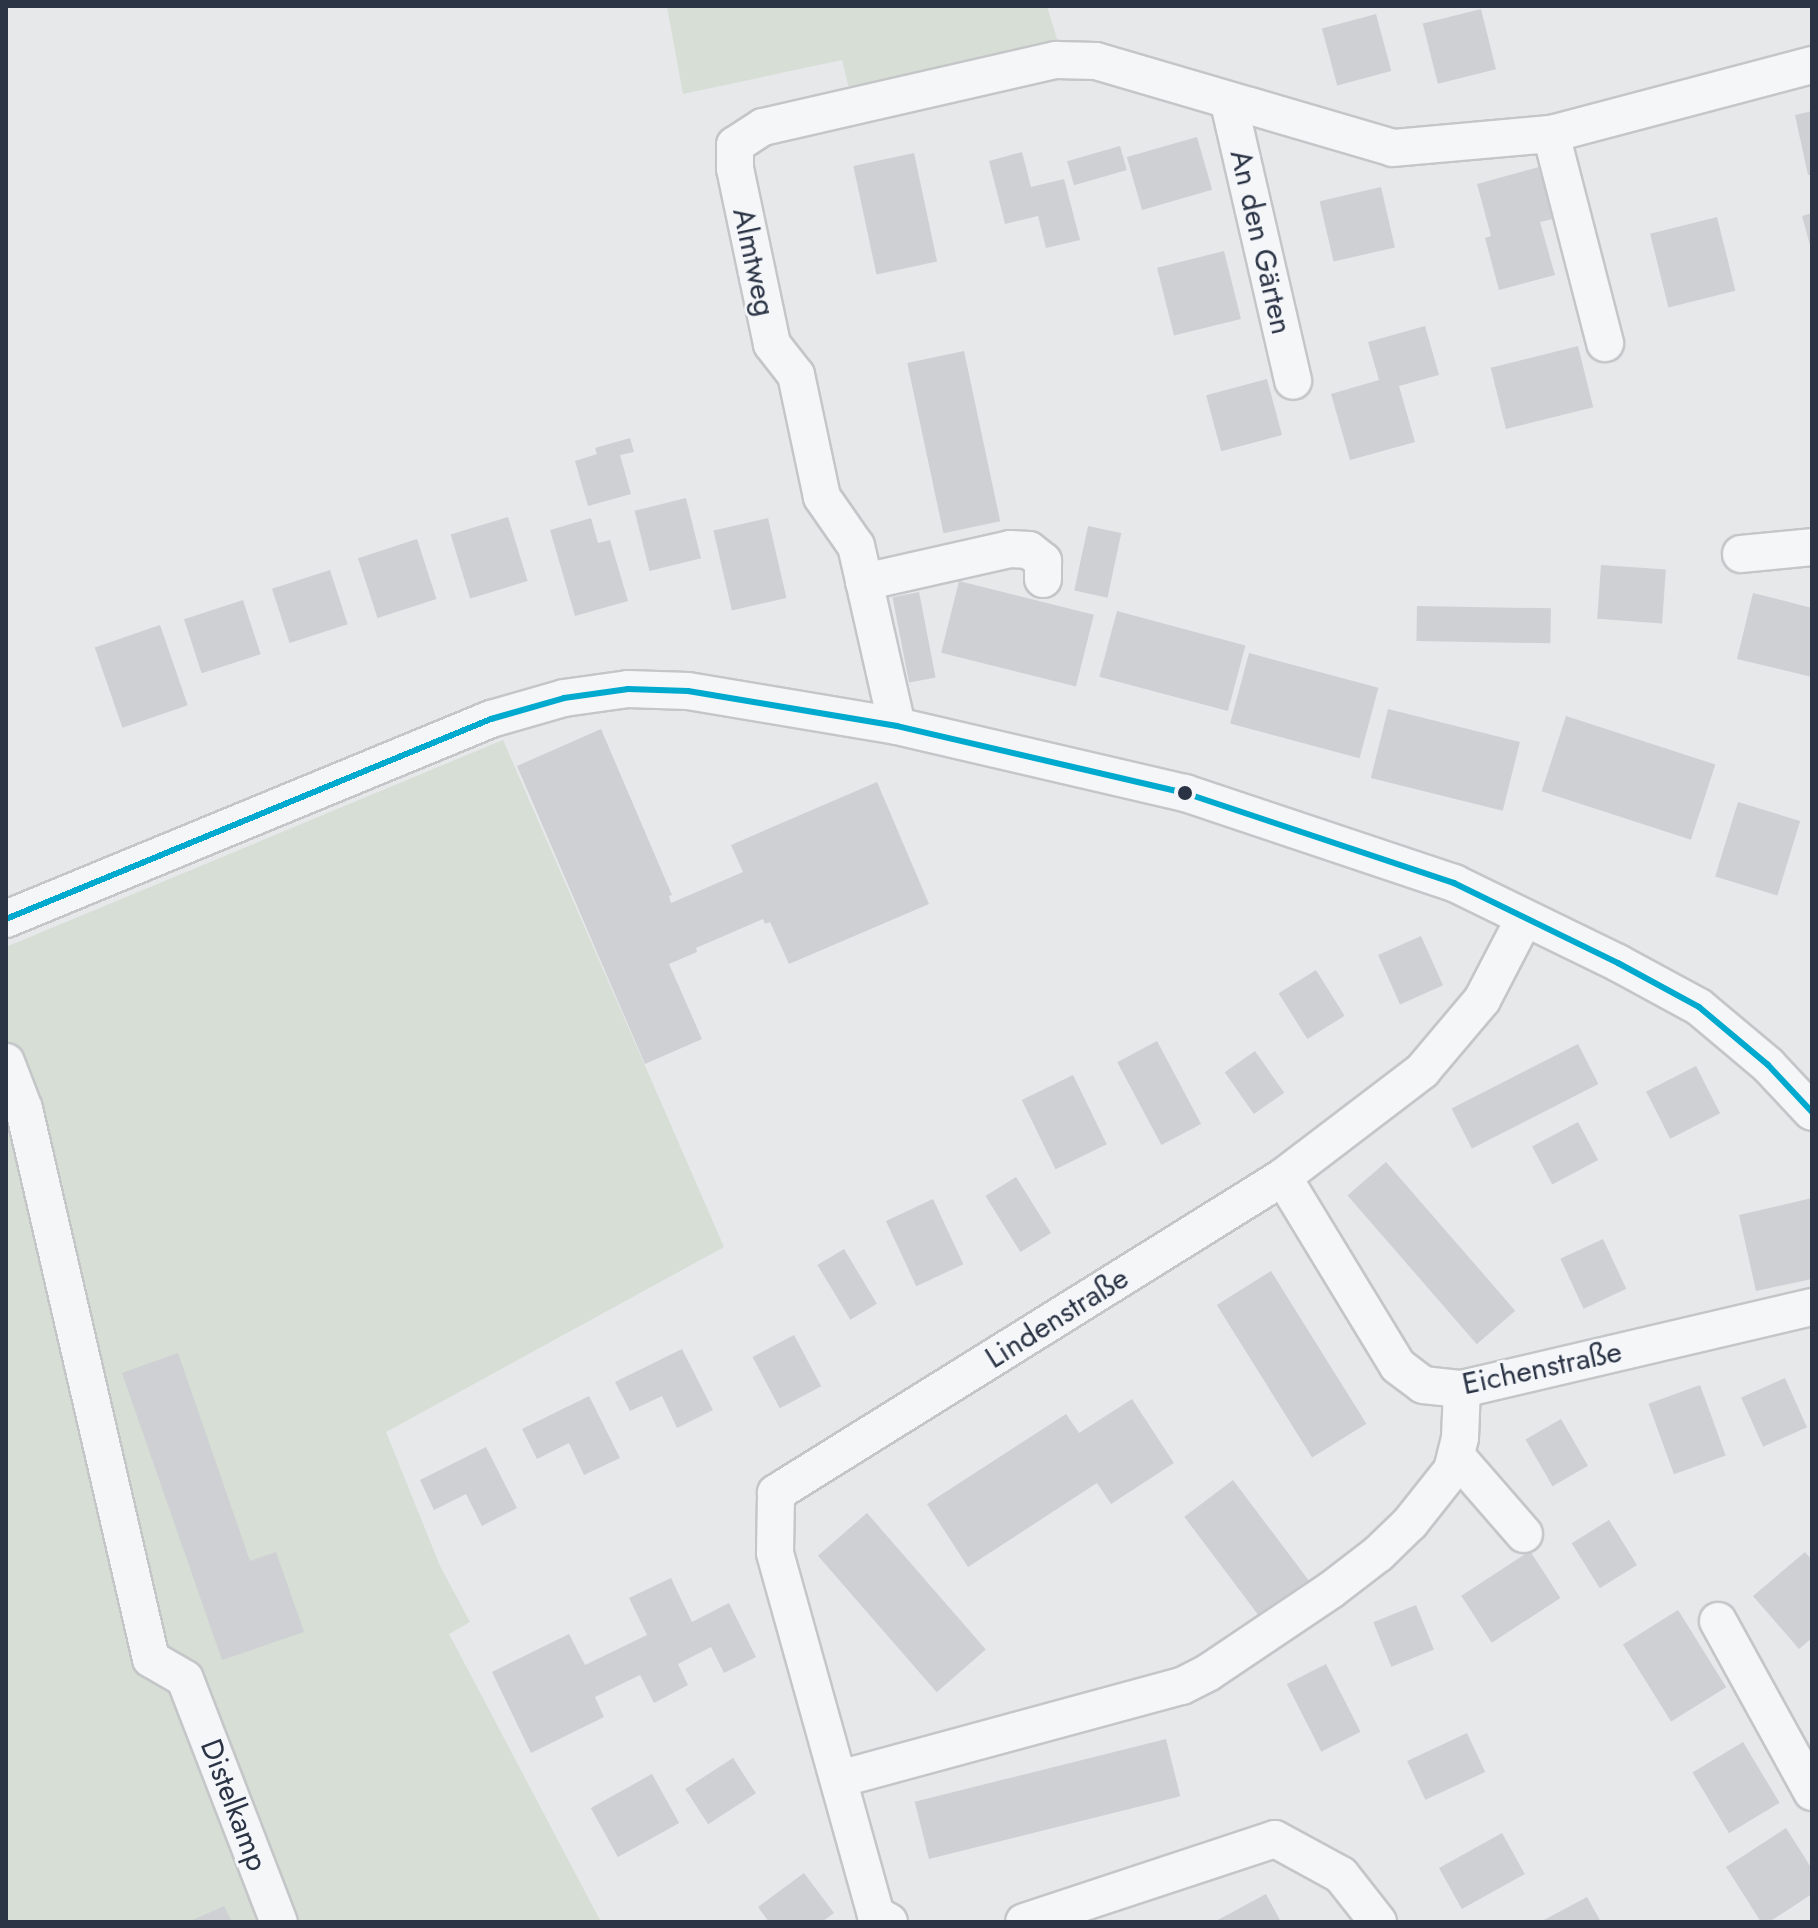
<!DOCTYPE html>
<meta charset="utf-8">
<style>
body{margin:0}
#map{position:relative;width:1818px;height:1928px;overflow:hidden;background:#e6e8ea;font-family:Jost,sans-serif}
div>[style]{position:absolute}
.green>*{inset:0;background:#d6ded6}
.building>*{inset:0;background:#ced0d3;transform-origin:0 0}
.roads{filter:drop-shadow(2px 0 #c4c6c8) drop-shadow(-2px 0 #c4c6c8) drop-shadow(0 2px #c4c6c8) drop-shadow(0 -2px #c4c6c8)}
.minor>*{height:36px;margin:-18px;padding:0 18px;transform-origin:18px;border-radius:18px;background:#f5f6f7}
.bus-1>*{height:6px;margin:-3px;padding:0 3px;transform-origin:3px;border-radius:3px;background:#00a9ce}
.dots>*{width:22px;height:22px;translate:-50% -50%;box-sizing:border-box;border:4px solid #f4f6f9;border-radius:50%}
span{translate:-50% -50%;white-space:nowrap;text-align:center;line-height:1.15;-webkit-text-stroke:6px #f4f6f9;paint-order:stroke}
.street-label{font-size:30px;color:#2b3445}
.frame{position:absolute;inset:0;border:8px solid #2b3445;pointer-events:none}
</style>
<div id="map">
<div class="green">
<i style="clip-path:polygon(667px 6px,1047px 6px,1057px 39px,849px 88px,842px 60px,683px 94px)"></i>
<i style="clip-path:polygon(503px 740px,724px 1247px,386px 1432px,440px 1566px,470px 1622px,449px 1634px,601px 1922px,6px 1922px,6px 947px)"></i>
</div>
<div class="building">
<i style="left:1481px;top:9px;width:62px;height:60px;rotate:76deg"></i>
<i style="left:1376px;top:14px;width:59px;height:56px;rotate:75deg"></i>
<i style="clip-path:polygon(1812px 111px,1812px 175px,1808px 175px,1795px 115px)"></i>
<i style="left:1197px;top:137px;width:55px;height:73px;rotate:74deg"></i>
<i style="left:1120px;top:146px;width:25px;height:55px;rotate:74deg"></i>
<i style="clip-path:polygon(1022px 152px,1031px 187px,1064px 179px,1080px 240px,1046px 248px,1038px 216px,1005px 224px,989px 161px)"></i>
<i style="left:914px;top:153px;width:111px;height:62px;rotate:78deg"></i>
<i style="clip-path:polygon(1539px 167px,1553px 219px,1540px 222px,1555px 275px,1499px 290px,1485px 238px,1491px 236px,1477px 184px)"></i>
<i style="left:1381px;top:187px;width:62px;height:63px;rotate:77deg"></i>
<i style="clip-path:polygon(1812px 213px,1812px 249px,1811px 249px,1802px 216px)"></i>
<i style="left:1717px;top:217px;width:76px;height:69px;rotate:76deg"></i>
<i style="left:1224px;top:251px;width:70px;height:69px;rotate:76deg"></i>
<i style="clip-path:polygon(1425px 326px,1439px 375px,1399px 386px,1415px 442px,1350px 460px,1331px 394px,1379px 380px,1368px 342px)"></i>
<i style="left:1578px;top:346px;width:63px;height:90px;rotate:76deg"></i>
<i style="left:964px;top:351px;width:174px;height:58px;rotate:78deg"></i>
<i style="left:1267px;top:379px;width:58px;height:63px;rotate:75deg"></i>
<i style="clip-path:polygon(630px 438px,634px 452px,620px 455px,631px 494px,588px 506px,575px 461px,597px 454px,595px 448px)"></i>
<i style="left:686px;top:498px;width:62px;height:53px;rotate:76deg"></i>
<i style="left:508px;top:517px;width:67px;height:60px;rotate:73deg"></i>
<i style="clip-path:polygon(591px 518px,598px 543px,610px 540px,628px 601px,575px 616px,550px 530px)"></i>
<i style="left:768px;top:518px;width:82px;height:56px;rotate:77deg"></i>
<i style="left:1088px;top:526px;width:34px;height:66px;rotate:12deg"></i>
<i style="left:417px;top:539px;width:63px;height:62px;rotate:72deg"></i>
<i style="left:1601px;top:565px;width:65px;height:54px;rotate:4deg"></i>
<i style="left:330px;top:570px;width:57px;height:61px;rotate:72deg"></i>
<i style="left:959px;top:581px;width:139px;height:74px;rotate:14deg"></i>
<i style="left:919px;top:592px;width:87px;height:27px;rotate:79deg"></i>
<i style="clip-path:polygon(1753px 593px,1812px 608px,1812px 677px,1737px 659px)"></i>
<i style="left:243px;top:600px;width:57px;height:62px;rotate:72deg"></i>
<i style="left:1417px;top:606px;width:134px;height:35px;rotate:1deg"></i>
<i style="left:1117px;top:611px;width:133px;height:68px;rotate:15deg"></i>
<i style="left:160px;top:625px;width:85px;height:69px;rotate:71deg"></i>
<i style="left:1249px;top:653px;width:134px;height:73px;rotate:15deg"></i>
<i style="left:1388px;top:709px;width:136px;height:71px;rotate:14deg"></i>
<i style="left:1566px;top:716px;width:157px;height:79px;rotate:18deg"></i>
<i style="clip-path:polygon(601px 729px,672px 895px,669px 896px,671px 903px,743px 872px,731px 845px,877px 782px,929px 904px,789px 964px,770px 922px,765px 924px,763px 919px,696px 948px,697px 952px,669px 964px,702px 1039px,645px 1064px,517px 766px)"></i>
<i style="left:1738px;top:802px;width:65px;height:78px;rotate:17deg"></i>
<i style="left:1421px;top:936px;width:54px;height:47px;rotate:66deg"></i>
<i style="left:1316px;top:970px;width:54px;height:44px;rotate:58deg"></i>
<i style="left:1157px;top:1041px;width:94px;height:45px;rotate:62deg"></i>
<i style="left:1578px;top:1044px;width:45px;height:142px;rotate:63deg"></i>
<i style="left:1255px;top:1051px;width:51px;height:37px;rotate:55deg"></i>
<i style="left:1696px;top:1066px;width:53px;height:56px;rotate:63deg"></i>
<i style="left:1073px;top:1075px;width:77px;height:57px;rotate:64deg"></i>
<i style="left:1578px;top:1122px;width:43px;height:52px;rotate:62deg"></i>
<i style="left:1386px;top:1162px;width:197px;height:51px;rotate:49deg"></i>
<i style="left:1016px;top:1177px;width:66px;height:36px;rotate:58deg"></i>
<i style="clip-path:polygon(1812px 1198px,1812px 1279px,1756px 1291px,1739px 1215px)"></i>
<i style="left:933px;top:1199px;width:72px;height:52px;rotate:65deg"></i>
<i style="left:1603px;top:1239px;width:55px;height:47px;rotate:65deg"></i>
<i style="left:844px;top:1249px;width:64px;height:31px;rotate:59deg"></i>
<i style="left:1271px;top:1271px;width:180px;height:64px;rotate:58deg"></i>
<i style="left:794px;top:1335px;width:58px;height:47px;rotate:62deg"></i>
<i style="clip-path:polygon(682px 1349px,713px 1410px,677px 1428px,662px 1396px,630px 1411px,615px 1382px)"></i>
<i style="clip-path:polygon(178px 1353px,250px 1561px,276px 1552px,304px 1632px,222px 1660px,122px 1373px)"></i>
<i style="left:1785px;top:1378px;width:54px;height:48px;rotate:66deg"></i>
<i style="left:1700px;top:1385px;width:75px;height:55px;rotate:70deg"></i>
<i style="clip-path:polygon(589px 1396px,620px 1458px,584px 1475px,569px 1443px,537px 1459px,522px 1429px)"></i>
<i style="clip-path:polygon(1132px 1399px,1174px 1463px,1111px 1504px,1097px 1483px,968px 1567px,927px 1504px,1066px 1414px,1079px 1433px)"></i>
<i style="left:1561px;top:1419px;width:54px;height:41px;rotate:60deg"></i>
<i style="clip-path:polygon(486px 1447px,517px 1508px,482px 1526px,466px 1494px,434px 1510px,420px 1480px)"></i>
<i style="left:1233px;top:1480px;width:128px;height:61px;rotate:53deg"></i>
<i style="left:867px;top:1513px;width:181px;height:65px;rotate:49deg"></i>
<i style="left:1609px;top:1520px;width:53px;height:44px;rotate:58deg"></i>
<i style="left:1530px;top:1551px;width:56px;height:82px;rotate:57deg"></i>
<i style="clip-path:polygon(1805px 1552px,1812px 1560px,1812px 1638px,1799px 1649px,1753px 1596px)"></i>
<i style="clip-path:polygon(671px 1578px,692px 1622px,729px 1603px,756px 1657px,724px 1673px,711px 1647px,678px 1664px,688px 1685px,654px 1703px,640px 1675px,595px 1697px,604px 1717px,531px 1753px,492px 1672px,569px 1634px,585px 1665px,647px 1635px,629px 1598px)"></i>
<i style="left:1416px;top:1605px;width:48px;height:46px;rotate:68deg"></i>
<i style="left:1678px;top:1610px;width:91px;height:65px;rotate:58deg"></i>
<i style="left:1326px;top:1664px;width:76px;height:44px;rotate:63deg"></i>
<i style="left:1467px;top:1733px;width:43px;height:66px;rotate:65deg"></i>
<i style="left:1166px;top:1739px;width:59px;height:259px;rotate:76deg"></i>
<i style="left:1743px;top:1742px;width:71px;height:59px;rotate:59deg"></i>
<i style="left:733px;top:1758px;width:42px;height:57px;rotate:57deg"></i>
<i style="left:652px;top:1774px;width:56px;height:70px;rotate:61deg"></i>
<i style="clip-path:polygon(1786px 1828px,1812px 1869px,1812px 1894px,1769px 1922px,1761px 1922px,1726px 1867px)"></i>
<i style="left:1502px;top:1833px;width:47px;height:72px;rotate:61deg"></i>
<i style="clip-path:polygon(804px 1873px,834px 1913px,822px 1922px,769px 1922px,758px 1907px)"></i>
<i style="clip-path:polygon(1266px 1894px,1281px 1922px,1214px 1922px)"></i>
<i style="clip-path:polygon(1587px 1897px,1601px 1922px,1540px 1922px)"></i>
<i style="clip-path:polygon(224px 1906px,232px 1922px,188px 1922px)"></i>
</div>
<div class="roads">
<div class="minor">
<i style="left:1229px;top:103px;width:285px;rotate:77deg"></i>
<i style="left:1551px;top:134px;width:216px;rotate:75.5deg"></i>
<i style="left:1741px;top:554px;width:71px;rotate:-5.6deg"></i>
<i style="left:864px;top:582px;width:150px;rotate:-12.7deg"></i>
<i style="left:1010px;top:549px;width:19px;rotate:3deg"></i>
<i style="left:1029px;top:550px;width:18px;rotate:38deg"></i>
<i style="left:1043px;top:561px;width:18px;rotate:90deg"></i>
<i style="left:897px;top:726px;width:185px;rotate:-102.8deg"></i>
<i style="left:856px;top:546px;width:60px;rotate:-124.8deg"></i>
<i style="left:822px;top:497px;width:125px;rotate:-102deg"></i>
<i style="left:796px;top:375px;width:39px;rotate:-128deg"></i>
<i style="left:772px;top:344px;width:180px;rotate:-101.9deg"></i>
<i style="left:735px;top:168px;width:23px;rotate:-90deg"></i>
<i style="left:735px;top:145px;width:33px;rotate:-33deg"></i>
<i style="left:763px;top:127px;width:301px;rotate:-12.9deg"></i>
<i style="left:1056px;top:60px;width:40px;rotate:1.4deg"></i>
<i style="left:1096px;top:61px;width:309px;rotate:16.3deg"></i>
<i style="left:1393px;top:148px;width:159px;rotate:-5.1deg"></i>
<i style="left:1551px;top:134px;width:270px;rotate:-14.8deg"></i>
<i style="left:6px;top:919px;width:525px;rotate:-22.41deg"></i>
<i style="left:491px;top:719px;width:76px;rotate:-16deg"></i>
<i style="left:564px;top:698px;width:65px;rotate:-8deg"></i>
<i style="left:628px;top:689px;width:60px;rotate:1.9deg"></i>
<i style="left:688px;top:691px;width:212px;rotate:9.5deg"></i>
<i style="left:897px;top:726px;width:296px;rotate:13.1deg"></i>
<i style="left:1185px;top:793px;width:284px;rotate:18.5deg"></i>
<i style="left:1454px;top:883px;width:182px;rotate:26deg"></i>
<i style="left:1618px;top:963px;width:92px;rotate:28.5deg"></i>
<i style="left:1699px;top:1007px;width:90px;rotate:40deg"></i>
<i style="left:1768px;top:1065px;width:64px;rotate:46.9deg"></i>
<i style="left:6px;top:1062px;width:50px;rotate:69deg"></i>
<i style="left:24px;top:1109px;width:564px;rotate:77deg"></i>
<i style="left:151px;top:1659px;width:39px;rotate:30deg"></i>
<i style="left:185px;top:1679px;width:261px;rotate:68.9deg"></i>
<i style="left:1283px;top:1177px;width:221px;rotate:58.7deg"></i>
<i style="left:1398px;top:1366px;width:31px;rotate:37deg"></i>
<i style="left:1423px;top:1385px;width:39px;rotate:6deg"></i>
<i style="left:1462px;top:1389px;width:359px;rotate:-13.2deg"></i>
<i style="left:1457px;top:1457px;width:102px;rotate:49deg"></i>
<i style="left:1718px;top:1621px;width:195px;rotate:61.2deg"></i>
<i style="left:839px;top:1779px;width:355px;rotate:-15.2deg"></i>
<i style="left:1182px;top:1686px;width:30px;rotate:-27deg"></i>
<i style="left:1209px;top:1672px;width:147px;rotate:-33.9deg"></i>
<i style="left:1331px;top:1590px;width:59px;rotate:-37.5deg"></i>
<i style="left:1378px;top:1554px;width:45px;rotate:-44.1deg"></i>
<i style="left:1410px;top:1523px;width:68px;rotate:-51.6deg"></i>
<i style="left:1452px;top:1470px;width:33px;rotate:-76deg"></i>
<i style="left:1460px;top:1438px;width:49px;rotate:-87.7deg"></i>
<i style="left:889px;top:1922px;width:15px;rotate:-152deg"></i>
<i style="left:876px;top:1915px;width:376px;rotate:-105.6deg"></i>
<i style="left:775px;top:1553px;width:60px;rotate:-89deg"></i>
<i style="left:776px;top:1493px;width:597px;rotate:-31.93deg"></i>
<i style="left:1283px;top:1177px;width:175px;rotate:-37.3deg"></i>
<i style="left:1422px;top:1071px;width:93px;rotate:-49.8deg"></i>
<i style="left:1482px;top:1000px;width:91px;rotate:-62.6deg"></i>
<i style="left:1024px;top:1922px;width:264px;rotate:-18.3deg"></i>
<i style="left:1275px;top:1839px;width:75px;rotate:28.6deg"></i>
<i style="left:1341px;top:1875px;width:60px;rotate:51.8deg"></i>
</div>
</div>
<div class="bus-1">
<i style="left:6px;top:919px;width:525px;rotate:-22.41deg"></i>
<i style="left:491px;top:719px;width:76px;rotate:-16deg"></i>
<i style="left:564px;top:698px;width:65px;rotate:-8deg"></i>
<i style="left:628px;top:689px;width:60px;rotate:1.9deg"></i>
<i style="left:688px;top:691px;width:212px;rotate:9.5deg"></i>
<i style="left:897px;top:726px;width:296px;rotate:13.1deg"></i>
<i style="left:1185px;top:793px;width:284px;rotate:18.5deg"></i>
<i style="left:1454px;top:883px;width:182px;rotate:26deg"></i>
<i style="left:1618px;top:963px;width:92px;rotate:28.5deg"></i>
<i style="left:1699px;top:1007px;width:90px;rotate:40deg"></i>
<i style="left:1768px;top:1065px;width:64px;rotate:46.9deg"></i>
</div>
<div class="dots">
<i style="left:1185px;top:793px;background:#2b3445"></i>
</div>
<div class="street-label">
<span style="left:1261px;top:242px;rotate:77deg">An den Gärten</span>
<span style="left:754px;top:262px;rotate:78deg">Almtweg</span>
<span style="left:1057px;top:1318px;rotate:-32deg">Lindenstraße</span>
<span style="left:1542px;top:1368px;rotate:-12deg">Eichenstraße</span>
<span style="left:234px;top:1805px;rotate:69deg">Distelkamp</span>
</div>
<div class="frame"></div>
</div>
